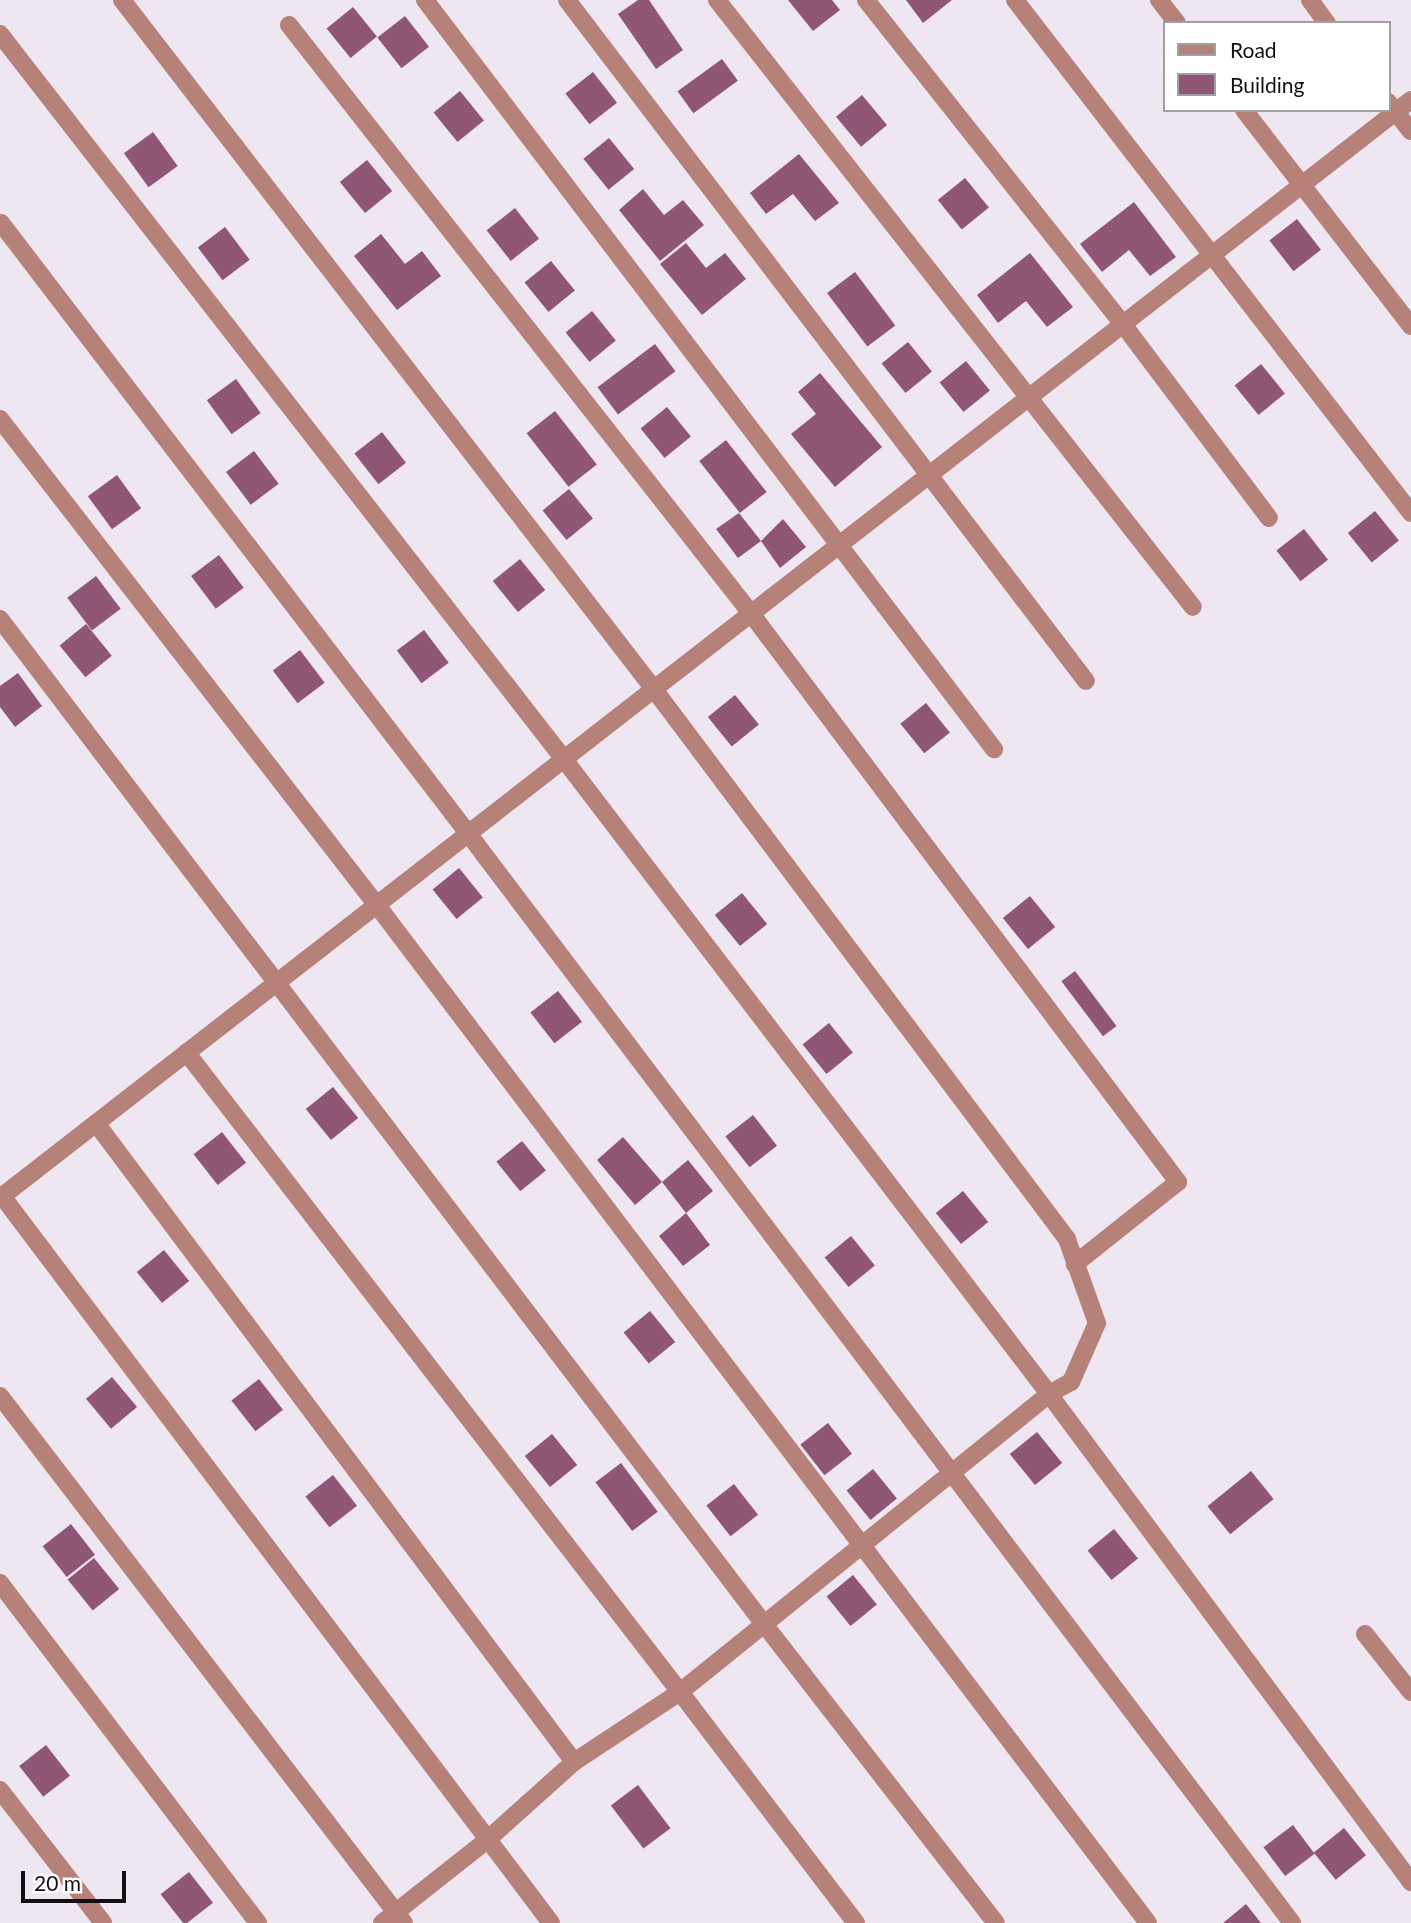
<!DOCTYPE html>
<style>
body{margin:0}
#map{position:relative;width:1411px;height:1923px;overflow:hidden;background:#eee6f1;font-family:Lato,sans-serif}
div>[style]{position:absolute}
.building>*{inset:0;background:#905677;transform-origin:0 0}
.street>*{height:18px;margin:-9px;padding:0 9px;transform-origin:9px;border-radius:9px;background:#b68178}
span{translate:-50% -50%;white-space:nowrap;text-align:center;line-height:1.15;-webkit-text-stroke:5px #fff;paint-order:stroke}
.legend{position:absolute;left:1163px;top:21px;width:228px;height:91px;box-sizing:border-box;background:#fff;border:2px solid #a19fa1;margin:0;padding:9px 12px;list-style:none;font-size:21px;color:#131014}
.legend li{display:flex;align-items:center;gap:14px;height:35px}
.legend b{width:35px;border:2px solid #a19fa1}
.scale{position:absolute;left:21px;top:1871px;width:105px;height:32px;box-sizing:border-box;border:4px solid #131014;border-top:0;padding-left:9px;font-size:21px;line-height:24px;white-space:nowrap;color:#131014;-webkit-text-stroke:5px #fff;paint-order:stroke}
</style>
<div id="map">
<div class="building">
<i style="clip-path:polygon(638px 0,649px 0,683px 50px,656px 69px,618px 14px)"></i>
<i style="clip-path:polygon(788px 0,832px 0,840px 10px,813px 31px)"></i>
<i style="clip-path:polygon(906px 0,952px 0,923px 23px)"></i>
<i style="left:353px;top:7px;width:38px;height:34px;rotate:51deg"></i>
<i style="left:405px;top:16px;width:39px;height:35px;rotate:52deg"></i>
<i style="left:722px;top:59px;width:27px;height:55px;rotate:54deg"></i>
<i style="left:593px;top:72px;width:39px;height:35px;rotate:52deg"></i>
<i style="left:460px;top:91px;width:38px;height:34px;rotate:51deg"></i>
<i style="left:862px;top:95px;width:39px;height:34px;rotate:50deg"></i>
<i style="left:153px;top:132px;width:42px;height:36px;rotate:54deg"></i>
<i style="left:609px;top:138px;width:40px;height:33px;rotate:51deg"></i>
<i style="clip-path:polygon(799px 154px,839px 203px,815px 221px,793px 194px,766px 214px,750px 193px)"></i>
<i style="left:367px;top:160px;width:40px;height:35px;rotate:51deg"></i>
<i style="left:965px;top:178px;width:38px;height:35px;rotate:51deg"></i>
<i style="clip-path:polygon(643px 189px,664px 215px,683px 200px,704px 225px,660px 261px,619px 210px)"></i>
<i style="clip-path:polygon(1134px 202px,1176px 257px,1150px 276px,1129px 250px,1102px 272px,1080px 244px)"></i>
<i style="left:515px;top:208px;width:39px;height:36px;rotate:52deg"></i>
<i style="left:1297px;top:219px;width:39px;height:35px;rotate:52deg"></i>
<i style="left:225px;top:227px;width:41px;height:34px;rotate:53deg"></i>
<i style="clip-path:polygon(381px 234px,405px 264px,422px 251px,441px 276px,397px 310px,354px 256px)"></i>
<i style="clip-path:polygon(686px 243px,706px 268px,725px 253px,746px 279px,702px 315px,660px 264px)"></i>
<i style="clip-path:polygon(1030px 253px,1073px 307px,1047px 327px,1026px 301px,998px 323px,977px 295px)"></i>
<i style="left:551px;top:261px;width:38px;height:34px;rotate:51deg"></i>
<i style="left:855px;top:272px;width:67px;height:35px;rotate:53deg"></i>
<i style="left:592px;top:311px;width:38px;height:34px;rotate:51deg"></i>
<i style="left:908px;top:342px;width:38px;height:34px;rotate:51deg"></i>
<i style="left:655px;top:344px;width:34px;height:72px;rotate:53deg"></i>
<i style="left:966px;top:361px;width:38px;height:34px;rotate:51deg"></i>
<i style="left:1261px;top:364px;width:38px;height:34px;rotate:51deg"></i>
<i style="clip-path:polygon(820px 373px,882px 447px,835px 487px,791px 434px,816px 414px,798px 392px)"></i>
<i style="left:236px;top:379px;width:42px;height:36px;rotate:54deg"></i>
<i style="left:667px;top:407px;width:38px;height:34px;rotate:51deg"></i>
<i style="left:555px;top:411px;width:68px;height:36px;rotate:52deg"></i>
<i style="left:382px;top:432px;width:39px;height:35px;rotate:52deg"></i>
<i style="left:726px;top:440px;width:66px;height:34px;rotate:52deg"></i>
<i style="left:254px;top:451px;width:41px;height:35px;rotate:53deg"></i>
<i style="left:117px;top:475px;width:41px;height:36px;rotate:54deg"></i>
<i style="left:569px;top:489px;width:38px;height:34px;rotate:51deg"></i>
<i style="left:1375px;top:511px;width:38px;height:35px;rotate:51deg"></i>
<i style="clip-path:polygon(739px 513px,761px 541px,783px 519px,806px 547px,780px 568px,761px 541px,738px 558px,716px 529px)"></i>
<i style="left:1304px;top:529px;width:39px;height:35px;rotate:52deg"></i>
<i style="left:219px;top:555px;width:41px;height:35px;rotate:53deg"></i>
<i style="left:520px;top:559px;width:40px;height:35px;rotate:51deg"></i>
<i style="left:96px;top:576px;width:41px;height:36px;rotate:53deg"></i>
<i style="left:86px;top:624px;width:41px;height:34px;rotate:51deg"></i>
<i style="left:424px;top:630px;width:41px;height:34px;rotate:53deg"></i>
<i style="left:300px;top:650px;width:41px;height:34px;rotate:53deg"></i>
<i style="clip-path:polygon(18px 673px,42px 706px,15px 727px,0 707px,0 686px)"></i>
<i style="left:735px;top:695px;width:38px;height:35px;rotate:51deg"></i>
<i style="left:926px;top:703px;width:38px;height:33px;rotate:51deg"></i>
<i style="left:459px;top:868px;width:38px;height:34px;rotate:51deg"></i>
<i style="left:742px;top:893px;width:40px;height:35px;rotate:51deg"></i>
<i style="left:1030px;top:896px;width:40px;height:35px;rotate:51deg"></i>
<i style="left:1075px;top:971px;width:69px;height:17px;rotate:53deg"></i>
<i style="left:558px;top:991px;width:39px;height:35px;rotate:52deg"></i>
<i style="left:829px;top:1023px;width:38px;height:34px;rotate:51deg"></i>
<i style="left:333px;top:1087px;width:40px;height:35px;rotate:51deg"></i>
<i style="left:753px;top:1115px;width:39px;height:35px;rotate:52deg"></i>
<i style="left:222px;top:1132px;width:39px;height:36px;rotate:52deg"></i>
<i style="clip-path:polygon(623px 1137px,662px 1182px,688px 1160px,713px 1191px,686px 1213px,710px 1245px,683px 1266px,659px 1236px,686px 1213px,662px 1182px,635px 1205px,597px 1160px)"></i>
<i style="left:522px;top:1141px;width:38px;height:33px;rotate:51deg"></i>
<i style="left:963px;top:1191px;width:40px;height:35px;rotate:51deg"></i>
<i style="left:851px;top:1236px;width:38px;height:34px;rotate:51deg"></i>
<i style="left:164px;top:1250px;width:40px;height:35px;rotate:51deg"></i>
<i style="left:650px;top:1311px;width:40px;height:34px;rotate:51deg"></i>
<i style="left:112px;top:1377px;width:39px;height:34px;rotate:50deg"></i>
<i style="left:259px;top:1379px;width:39px;height:35px;rotate:52deg"></i>
<i style="left:828px;top:1423px;width:39px;height:35px;rotate:52deg"></i>
<i style="left:1037px;top:1432px;width:40px;height:35px;rotate:51deg"></i>
<i style="left:552px;top:1434px;width:40px;height:35px;rotate:51deg"></i>
<i style="left:621px;top:1463px;width:61px;height:32px;rotate:53deg"></i>
<i style="left:873px;top:1469px;width:38px;height:34px;rotate:51deg"></i>
<i style="left:1251px;top:1471px;width:36px;height:56px;rotate:51deg"></i>
<i style="left:333px;top:1475px;width:39px;height:35px;rotate:52deg"></i>
<i style="left:734px;top:1484px;width:39px;height:35px;rotate:52deg"></i>
<i style="left:71px;top:1524px;width:39px;height:36px;rotate:52deg"></i>
<i style="left:1114px;top:1529px;width:38px;height:34px;rotate:51deg"></i>
<i style="left:94px;top:1558px;width:40px;height:34px;rotate:51deg"></i>
<i style="left:853px;top:1575px;width:38px;height:34px;rotate:51deg"></i>
<i style="left:46px;top:1745px;width:39px;height:34px;rotate:52deg"></i>
<i style="left:638px;top:1785px;width:54px;height:34px;rotate:53deg"></i>
<i style="left:1293px;top:1825px;width:36px;height:37px;rotate:53deg"></i>
<i style="left:1344px;top:1828px;width:35px;height:39px;rotate:51deg"></i>
<i style="left:189px;top:1872px;width:39px;height:36px;rotate:52deg"></i>
<i style="clip-path:polygon(1246px 1904px,1261px 1923px,1223px 1923px)"></i>
</div>
<div class="street">
<i style="left:425px;top:0;width:941px;rotate:52.78deg"></i>
<i style="left:567px;top:0;width:856px;rotate:52.69deg"></i>
<i style="left:717px;top:0;width:771px;rotate:51.9deg"></i>
<i style="left:866px;top:0;width:412px;rotate:51.6deg"></i>
<i style="left:1122px;top:323px;width:244px;rotate:53deg"></i>
<i style="left:1015px;top:0;width:648px;rotate:52.33deg"></i>
<i style="left:1159px;top:0;width:29px;rotate:52deg"></i>
<i style="left:1310px;top:0;width:29px;rotate:54deg"></i>
<i style="left:289px;top:25px;width:746px;rotate:51.86deg"></i>
<i style="left:750px;top:612px;width:713px;rotate:53.1deg"></i>
<i style="left:1178px;top:1182px;width:132px;rotate:141.5deg"></i>
<i style="left:0;top:34px;width:917px;rotate:52.13deg"></i>
<i style="left:563px;top:758px;width:800px;rotate:52.61deg"></i>
<i style="left:1049px;top:1394px;width:25px;rotate:-29deg"></i>
<i style="left:1071px;top:1382px;width:64px;rotate:-66.2deg"></i>
<i style="left:1097px;top:1323px;width:89px;rotate:-109.7deg"></i>
<i style="left:1067px;top:1239px;width:689px;rotate:-126.92deg"></i>
<i style="left:653px;top:688px;width:869px;rotate:-127.66deg"></i>
<i style="left:1388px;top:102px;width:37px;rotate:52deg"></i>
<i style="left:1244px;top:110px;width:273px;rotate:52.3deg"></i>
<i style="left:1px;top:223px;width:767px;rotate:52.58deg"></i>
<i style="left:467px;top:832px;width:1368px;rotate:52.9deg"></i>
<i style="left:0;top:419px;width:614px;rotate:52.22deg"></i>
<i style="left:376px;top:904px;width:1278px;rotate:52.85deg"></i>
<i style="left:0;top:619px;width:1262px;rotate:52.76deg"></i>
<i style="left:764px;top:1624px;width:378px;rotate:52.2deg"></i>
<i style="left:96px;top:1123px;width:798px;rotate:53.2deg"></i>
<i style="left:574px;top:1762px;width:127px;rotate:-33.4deg"></i>
<i style="left:680px;top:1692px;width:808px;rotate:-127.66deg"></i>
<i style="left:2px;top:1196px;width:911px;rotate:52.94deg"></i>
<i style="left:0;top:1198px;width:1788px;rotate:-37.89deg"></i>
<i style="left:0;top:1396px;width:664px;rotate:52.53deg"></i>
<i style="left:0;top:1583px;width:427px;rotate:52.8deg"></i>
<i style="left:1365px;top:1634px;width:74px;rotate:51.6deg"></i>
<i style="left:0;top:1790px;width:168px;rotate:52.2deg"></i>
<i style="left:382px;top:1923px;width:134px;rotate:-38.3deg"></i>
<i style="left:487px;top:1840px;width:117px;rotate:-41.9deg"></i>
<i style="left:856px;top:1923px;width:290px;rotate:-127.3deg"></i>
<i style="left:680px;top:1692px;width:474px;rotate:-38.9deg"></i>
<i style="left:1049px;top:1394px;width:608px;rotate:53.43deg"></i>
</div>
<ul class="legend">
<li><b style="height:9px;background:#b68178"></b>Road</li>
<li><b style="height:19px;background:#905677"></b>Building</li>
</ul>
<div class="scale">20 m</div>
</div>
